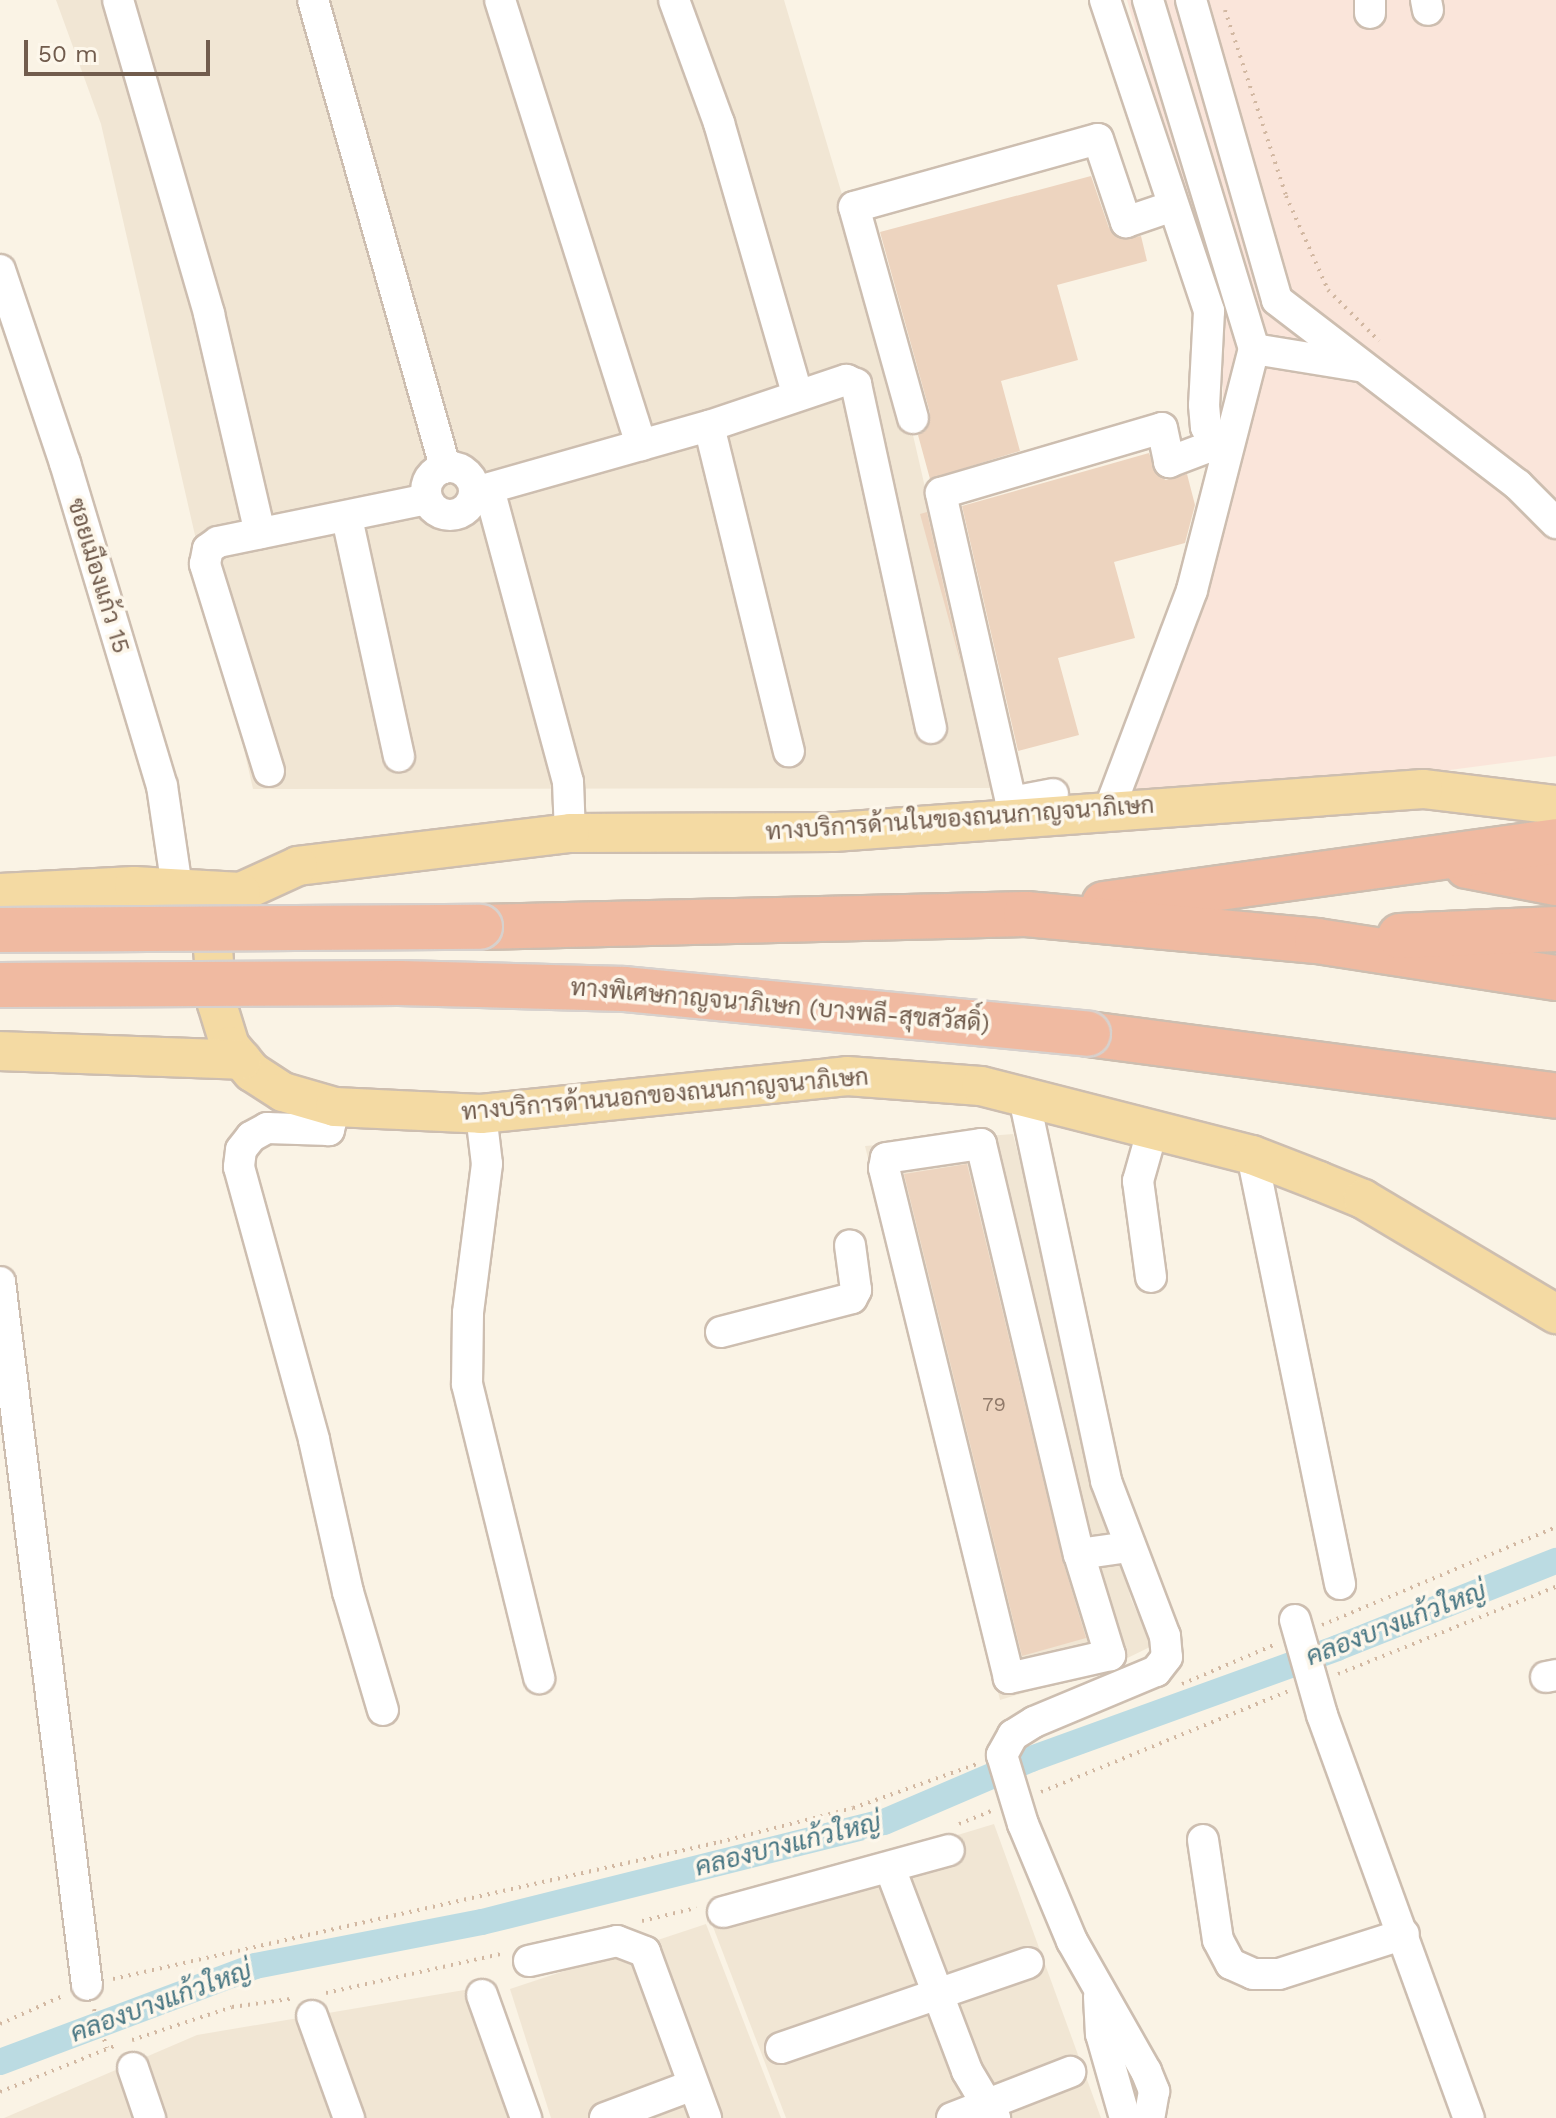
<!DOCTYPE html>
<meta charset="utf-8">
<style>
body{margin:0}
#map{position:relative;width:1556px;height:2118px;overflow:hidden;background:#faf3e5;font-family:"Work Sans",Sarabun,sans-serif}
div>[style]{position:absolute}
.residential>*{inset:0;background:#f1e6d4}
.commercial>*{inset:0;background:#fae5da}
.canal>*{height:26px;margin:-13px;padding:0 13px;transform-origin:13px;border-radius:13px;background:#bbdbe2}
.building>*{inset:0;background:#edd4bf}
.path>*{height:4px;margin-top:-2px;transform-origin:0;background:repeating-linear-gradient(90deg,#d2b8a2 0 2px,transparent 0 8px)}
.roads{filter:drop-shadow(2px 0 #cdbeb0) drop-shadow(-2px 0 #cdbeb0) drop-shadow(0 2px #cdbeb0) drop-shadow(0 -2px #cdbeb0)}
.minor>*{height:30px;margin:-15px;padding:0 15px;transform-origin:15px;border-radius:15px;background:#fff}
.minor>.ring{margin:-15px;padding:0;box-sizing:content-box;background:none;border:30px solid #fff;border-radius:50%}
.major>*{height:38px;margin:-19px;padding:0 19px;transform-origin:19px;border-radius:19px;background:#f4daa3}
.highway>*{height:44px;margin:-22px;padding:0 22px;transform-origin:22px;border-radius:22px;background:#f0baa1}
.bridges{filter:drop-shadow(2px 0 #d7d1cd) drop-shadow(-2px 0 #d7d1cd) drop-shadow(0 2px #d7d1cd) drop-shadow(0 -2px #d7d1cd)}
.highway-bridge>*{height:44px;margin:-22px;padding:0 22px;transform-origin:22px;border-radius:22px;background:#f0baa1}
span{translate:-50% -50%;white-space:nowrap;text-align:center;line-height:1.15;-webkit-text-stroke:7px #fdf7eb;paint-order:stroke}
.number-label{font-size:20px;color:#907a6a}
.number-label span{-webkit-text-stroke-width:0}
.street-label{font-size:24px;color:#715c4d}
.water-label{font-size:26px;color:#487683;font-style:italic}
.scale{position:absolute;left:24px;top:40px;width:186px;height:36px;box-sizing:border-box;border:4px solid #715c4d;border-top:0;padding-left:10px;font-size:24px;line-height:28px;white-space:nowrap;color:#715c4d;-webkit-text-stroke:6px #fdf7eb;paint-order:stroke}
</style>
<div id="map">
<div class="residential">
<i style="clip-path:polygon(56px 0,784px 0,910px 422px,994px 788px,253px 789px,101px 124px)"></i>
<i style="clip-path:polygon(1013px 1134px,1131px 1599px,1152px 1646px,1109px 1667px,1000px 1700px,865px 1146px)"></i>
<i style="clip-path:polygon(994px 1824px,1101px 2118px,786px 2118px,707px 1911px)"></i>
<i style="clip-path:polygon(706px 1924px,781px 2118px,551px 2118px,510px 1989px)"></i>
<i style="clip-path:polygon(488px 1986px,540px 2118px,4px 2118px,197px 2035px)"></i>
</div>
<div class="commercial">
<i style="clip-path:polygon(1127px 0,1556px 0,1556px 756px,1101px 816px,1224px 477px,1222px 327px)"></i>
</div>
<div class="canal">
<i style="left:0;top:2062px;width:272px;rotate:-20.6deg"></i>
<i style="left:255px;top:1966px;width:231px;rotate:-11deg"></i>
<i style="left:482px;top:1922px;width:414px;rotate:-14deg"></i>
<i style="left:884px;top:1822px;width:160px;rotate:-23.2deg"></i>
<i style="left:1031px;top:1759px;width:326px;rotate:-19.9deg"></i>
<i style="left:1337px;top:1648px;width:236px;rotate:-21.7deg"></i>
</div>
<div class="building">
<i style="clip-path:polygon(1091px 176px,1109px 228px,1122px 239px,1141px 236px,1147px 261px,1057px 285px,1078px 360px,1001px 381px,1020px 451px,930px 479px,918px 435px,926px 430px,930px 413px,880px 232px)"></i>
<i style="clip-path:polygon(1149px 453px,1157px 475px,1166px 480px,1187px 474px,1195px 505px,1185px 543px,1114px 562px,1135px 638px,1058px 658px,1079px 735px,1018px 751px,962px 506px)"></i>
<i style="clip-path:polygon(927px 512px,962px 668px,920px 514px)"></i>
<i style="clip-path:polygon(967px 1164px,1062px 1558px,1086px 1638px,1022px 1656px,904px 1174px)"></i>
</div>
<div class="path">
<i style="left:1225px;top:10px;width:196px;rotate:71.8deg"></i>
<i style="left:1286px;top:196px;width:103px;rotate:65.9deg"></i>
<i style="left:1328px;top:290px;width:72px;rotate:45deg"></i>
<i style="left:1322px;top:1625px;width:254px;rotate:-22.7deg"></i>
<i style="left:1338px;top:1674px;width:235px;rotate:-21.8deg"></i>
<i style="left:1182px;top:1684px;width:100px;rotate:-23deg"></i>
<i style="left:1041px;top:1792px;width:267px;rotate:-22.2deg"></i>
<i style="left:959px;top:1824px;width:35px;rotate:-22deg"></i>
<i style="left:642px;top:1921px;width:56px;rotate:-13.5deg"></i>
<i style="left:113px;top:1979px;width:622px;rotate:-12.72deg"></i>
<i style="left:720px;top:1842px;width:137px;rotate:-14.3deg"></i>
<i style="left:853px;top:1808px;width:132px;rotate:-19.5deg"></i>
<i style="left:326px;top:1993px;width:183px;rotate:-12.6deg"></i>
<i style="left:94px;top:2009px;width:41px;rotate:71.6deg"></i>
<i style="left:0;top:2024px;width:69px;rotate:-24deg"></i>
<i style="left:132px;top:2040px;width:105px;rotate:-18.3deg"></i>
<i style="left:232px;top:2007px;width:59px;rotate:-7.9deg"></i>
<i style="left:0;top:2092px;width:126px;rotate:-21.9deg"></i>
</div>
<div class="roads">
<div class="minor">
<i style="left:118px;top:0;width:327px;rotate:73.8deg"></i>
<i style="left:209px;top:314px;width:225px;rotate:76.9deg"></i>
<i style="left:313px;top:0;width:486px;rotate:74.2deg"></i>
<i style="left:500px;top:0;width:467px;rotate:72.4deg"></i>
<i style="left:674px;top:0;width:131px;rotate:69.9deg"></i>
<i style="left:719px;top:123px;width:282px;rotate:73.9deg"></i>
<i style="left:1105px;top:0;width:328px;rotate:71.5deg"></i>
<i style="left:1209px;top:311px;width:94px;rotate:93deg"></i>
<i style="left:1204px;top:405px;width:22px;rotate:85deg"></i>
<i style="left:1206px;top:427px;width:38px;rotate:61deg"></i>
<i style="left:1191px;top:0;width:312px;rotate:74deg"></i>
<i style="left:1277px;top:300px;width:304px;rotate:37.5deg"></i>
<i style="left:1518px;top:485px;width:54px;rotate:45deg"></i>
<i style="left:1426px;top:0;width:10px;rotate:79deg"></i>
<i style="left:1370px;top:13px;width:13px;rotate:-90deg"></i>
<i style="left:0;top:270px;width:204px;rotate:71.4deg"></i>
<i style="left:65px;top:463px;width:337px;rotate:73.3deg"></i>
<i style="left:162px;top:786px;width:102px;rotate:81.6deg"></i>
<i style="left:1254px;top:349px;width:106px;rotate:9.2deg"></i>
<i style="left:913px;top:418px;width:219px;rotate:-105.6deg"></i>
<i style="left:854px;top:207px;width:253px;rotate:-15.6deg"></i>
<i style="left:1098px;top:139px;width:88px;rotate:71.4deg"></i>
<i style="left:1126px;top:222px;width:50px;rotate:-18.8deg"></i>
<i style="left:709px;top:426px;width:335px;rotate:76.2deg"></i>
<i class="ring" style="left:426px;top:467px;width:18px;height:18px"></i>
<i style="left:489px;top:489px;width:303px;rotate:74.9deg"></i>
<i style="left:568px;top:782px;width:51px;rotate:87.8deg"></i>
<i style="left:475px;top:492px;width:243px;rotate:-15.8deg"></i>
<i style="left:709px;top:426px;width:145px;rotate:-18.6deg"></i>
<i style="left:846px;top:380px;width:11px;rotate:22deg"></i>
<i style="left:856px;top:384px;width:352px;rotate:77.7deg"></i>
<i style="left:347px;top:518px;width:244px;rotate:77.7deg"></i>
<i style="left:269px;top:771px;width:217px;rotate:-107.2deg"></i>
<i style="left:205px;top:564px;width:15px;rotate:-79deg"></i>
<i style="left:208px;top:549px;width:12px;rotate:-35deg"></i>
<i style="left:218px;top:542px;width:213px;rotate:-11.6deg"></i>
<i style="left:1053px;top:794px;width:43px;rotate:169.2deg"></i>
<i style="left:1011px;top:802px;width:317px;rotate:-102.8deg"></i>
<i style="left:941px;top:493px;width:230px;rotate:-16.4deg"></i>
<i style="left:1162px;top:428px;width:35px;rotate:78deg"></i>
<i style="left:1169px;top:462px;width:48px;rotate:-20.7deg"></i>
<i style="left:1109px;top:810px;width:235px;rotate:-69.3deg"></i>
<i style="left:1192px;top:590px;width:249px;rotate:-75.6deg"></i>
<i style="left:1254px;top:349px;width:365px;rotate:-106.9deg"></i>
<i style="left:1023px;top:1093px;width:397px;rotate:77.9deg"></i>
<i style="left:1106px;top:1481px;width:166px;rotate:69.2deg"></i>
<i style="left:1165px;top:1636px;width:21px;rotate:85deg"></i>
<i style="left:1167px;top:1657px;width:18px;rotate:128deg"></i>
<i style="left:1156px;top:1671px;width:132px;rotate:157.3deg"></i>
<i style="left:1034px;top:1722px;width:25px;rotate:148deg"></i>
<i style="left:1013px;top:1735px;width:23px;rotate:119deg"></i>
<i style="left:1002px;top:1755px;width:72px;rotate:73.1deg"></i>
<i style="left:1023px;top:1824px;width:127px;rotate:67.3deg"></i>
<i style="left:1072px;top:1941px;width:150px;rotate:60.4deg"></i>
<i style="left:1146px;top:2071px;width:22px;rotate:68deg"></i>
<i style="left:1154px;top:2091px;width:27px;rotate:100deg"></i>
<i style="left:335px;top:1107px;width:24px;rotate:105deg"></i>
<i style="left:329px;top:1130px;width:62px;rotate:-178.2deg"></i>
<i style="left:267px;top:1128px;width:18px;rotate:151deg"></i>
<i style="left:251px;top:1137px;width:16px;rotate:128deg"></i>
<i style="left:241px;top:1150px;width:17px;rotate:97deg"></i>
<i style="left:239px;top:1167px;width:283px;rotate:74.6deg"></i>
<i style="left:314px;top:1440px;width:156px;rotate:77.4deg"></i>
<i style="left:348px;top:1592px;width:123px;rotate:73.5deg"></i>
<i style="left:481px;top:1114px;width:50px;rotate:83.2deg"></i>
<i style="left:487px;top:1164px;width:150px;rotate:97.3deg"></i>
<i style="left:468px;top:1313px;width:71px;rotate:90.8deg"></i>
<i style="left:467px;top:1384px;width:303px;rotate:76.2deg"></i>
<i style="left:1252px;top:1155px;width:438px;rotate:78.4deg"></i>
<i style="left:1151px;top:1277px;width:97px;rotate:-97.7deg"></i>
<i style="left:1138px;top:1181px;width:55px;rotate:-74.2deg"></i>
<i style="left:0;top:1282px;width:708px;rotate:82.95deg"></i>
<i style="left:721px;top:1332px;width:135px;rotate:-14.5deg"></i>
<i style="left:852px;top:1298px;width:9px;rotate:-63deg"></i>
<i style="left:856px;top:1290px;width:45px;rotate:-97.6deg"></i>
<i style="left:1079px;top:1554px;width:106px;rotate:72.9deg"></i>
<i style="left:1110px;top:1655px;width:104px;rotate:167.2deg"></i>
<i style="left:1009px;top:1678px;width:525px;rotate:-103.77deg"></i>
<i style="left:884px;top:1168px;width:10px;rotate:-79deg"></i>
<i style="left:886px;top:1158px;width:96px;rotate:-8.4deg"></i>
<i style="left:981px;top:1144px;width:422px;rotate:76.6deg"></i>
<i style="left:1079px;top:1554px;width:49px;rotate:-8.1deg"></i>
<i style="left:1295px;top:1620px;width:99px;rotate:74.1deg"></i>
<i style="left:1322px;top:1715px;width:429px;rotate:70deg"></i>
<i style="left:1546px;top:1677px;width:10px;rotate:-11deg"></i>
<i style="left:1203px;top:1840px;width:101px;rotate:81.5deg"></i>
<i style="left:1218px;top:1940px;width:27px;rotate:62deg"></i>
<i style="left:1231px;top:1964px;width:24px;rotate:24deg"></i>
<i style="left:1253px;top:1974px;width:26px"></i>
<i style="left:1279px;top:1974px;width:131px;rotate:-17.7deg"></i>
<i style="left:890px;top:1868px;width:217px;rotate:69.2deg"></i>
<i style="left:967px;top:2071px;width:55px;rotate:59.2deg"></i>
<i style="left:723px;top:1912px;width:234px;rotate:-15.3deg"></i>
<i style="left:529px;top:1961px;width:90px;rotate:-12.8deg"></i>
<i style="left:617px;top:1941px;width:30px;rotate:21deg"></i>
<i style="left:645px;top:1952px;width:177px;rotate:69.8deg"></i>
<i style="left:482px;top:1995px;width:131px;rotate:70.3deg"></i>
<i style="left:1099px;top:1997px;width:37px;rotate:87deg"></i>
<i style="left:1101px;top:2034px;width:87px;rotate:74.1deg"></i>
<i style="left:312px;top:2016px;width:109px;rotate:70.1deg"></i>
<i style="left:781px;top:2048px;width:261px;rotate:-19deg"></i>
<i style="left:133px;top:2068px;width:53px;rotate:71.2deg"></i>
<i style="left:605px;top:2118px;width:94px;rotate:-20.6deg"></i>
<i style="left:952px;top:2118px;width:127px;rotate:-21.3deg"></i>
</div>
<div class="major">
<i style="left:1556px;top:805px;width:134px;rotate:-173.1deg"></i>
<i style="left:1423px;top:789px;width:591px;rotate:175.82deg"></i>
<i style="left:834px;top:832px;width:264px;rotate:179.8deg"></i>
<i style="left:570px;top:833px;width:274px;rotate:173.1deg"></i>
<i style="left:298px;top:866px;width:63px;rotate:155.5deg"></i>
<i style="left:241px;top:892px;width:63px;rotate:116.6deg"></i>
<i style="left:213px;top:948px;width:56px;rotate:85.9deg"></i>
<i style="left:217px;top:1004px;width:44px;rotate:72.8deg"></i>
<i style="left:230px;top:1046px;width:34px;rotate:50deg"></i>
<i style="left:252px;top:1072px;width:37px;rotate:33deg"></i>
<i style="left:283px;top:1092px;width:54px;rotate:16.1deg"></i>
<i style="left:335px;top:1107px;width:146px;rotate:2.7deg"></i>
<i style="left:481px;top:1114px;width:368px;rotate:-5.9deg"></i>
<i style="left:847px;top:1076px;width:134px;rotate:4.3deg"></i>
<i style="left:981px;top:1086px;width:280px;rotate:14.3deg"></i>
<i style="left:1252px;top:1155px;width:72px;rotate:21.2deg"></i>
<i style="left:1319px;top:1181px;width:48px;rotate:22.2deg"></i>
<i style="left:1363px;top:1199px;width:225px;rotate:30.8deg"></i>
<i style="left:0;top:893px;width:134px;rotate:-3deg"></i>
<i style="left:134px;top:886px;width:107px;rotate:3.2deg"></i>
<i style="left:0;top:1051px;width:242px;rotate:2.1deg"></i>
</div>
<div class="highway">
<i style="left:1467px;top:866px;width:91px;rotate:10.8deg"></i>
<i style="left:1104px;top:904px;width:456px;rotate:-7.9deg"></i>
<i style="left:480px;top:927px;width:546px;rotate:-1.36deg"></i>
<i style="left:1026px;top:914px;width:292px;rotate:5.3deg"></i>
<i style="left:1317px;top:941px;width:242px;rotate:8.8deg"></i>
<i style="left:1400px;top:936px;width:156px;rotate:-2.6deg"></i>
<i style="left:1088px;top:1034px;width:472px;rotate:7.5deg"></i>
</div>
</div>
<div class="bridges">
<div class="highway-bridge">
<i style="left:0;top:930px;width:480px;rotate:-0.4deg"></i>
<i style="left:0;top:985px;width:399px;rotate:-0.3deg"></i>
<i style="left:399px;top:983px;width:225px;rotate:1.5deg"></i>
<i style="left:624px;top:989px;width:466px;rotate:5.5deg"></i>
</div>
</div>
<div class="number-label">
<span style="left:994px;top:1404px">79</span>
</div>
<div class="street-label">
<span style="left:98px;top:576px;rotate:73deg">ซอยเมืองแก้ว 15</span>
<span style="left:960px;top:819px;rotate:-4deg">ทางบริการด้านในของถนนกาญจนาภิเษก</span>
<span style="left:780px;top:1006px;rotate:5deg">ทางพิเศษกาญจนาภิเษก (บางพลี-สุขสวัสดิ์)</span>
<span style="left:665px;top:1095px;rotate:-5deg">ทางบริการด้านนอกของถนนกาญจนาภิเษก</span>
</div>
<div class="water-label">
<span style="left:1396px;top:1624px;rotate:-21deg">คลองบางแก้วใหญ่</span>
<span style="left:788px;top:1845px;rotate:-14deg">คลองบางแก้วใหญ่</span>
<span style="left:161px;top:2002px;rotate:-20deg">คลองบางแก้วใหญ่</span>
</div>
<div class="scale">50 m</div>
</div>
